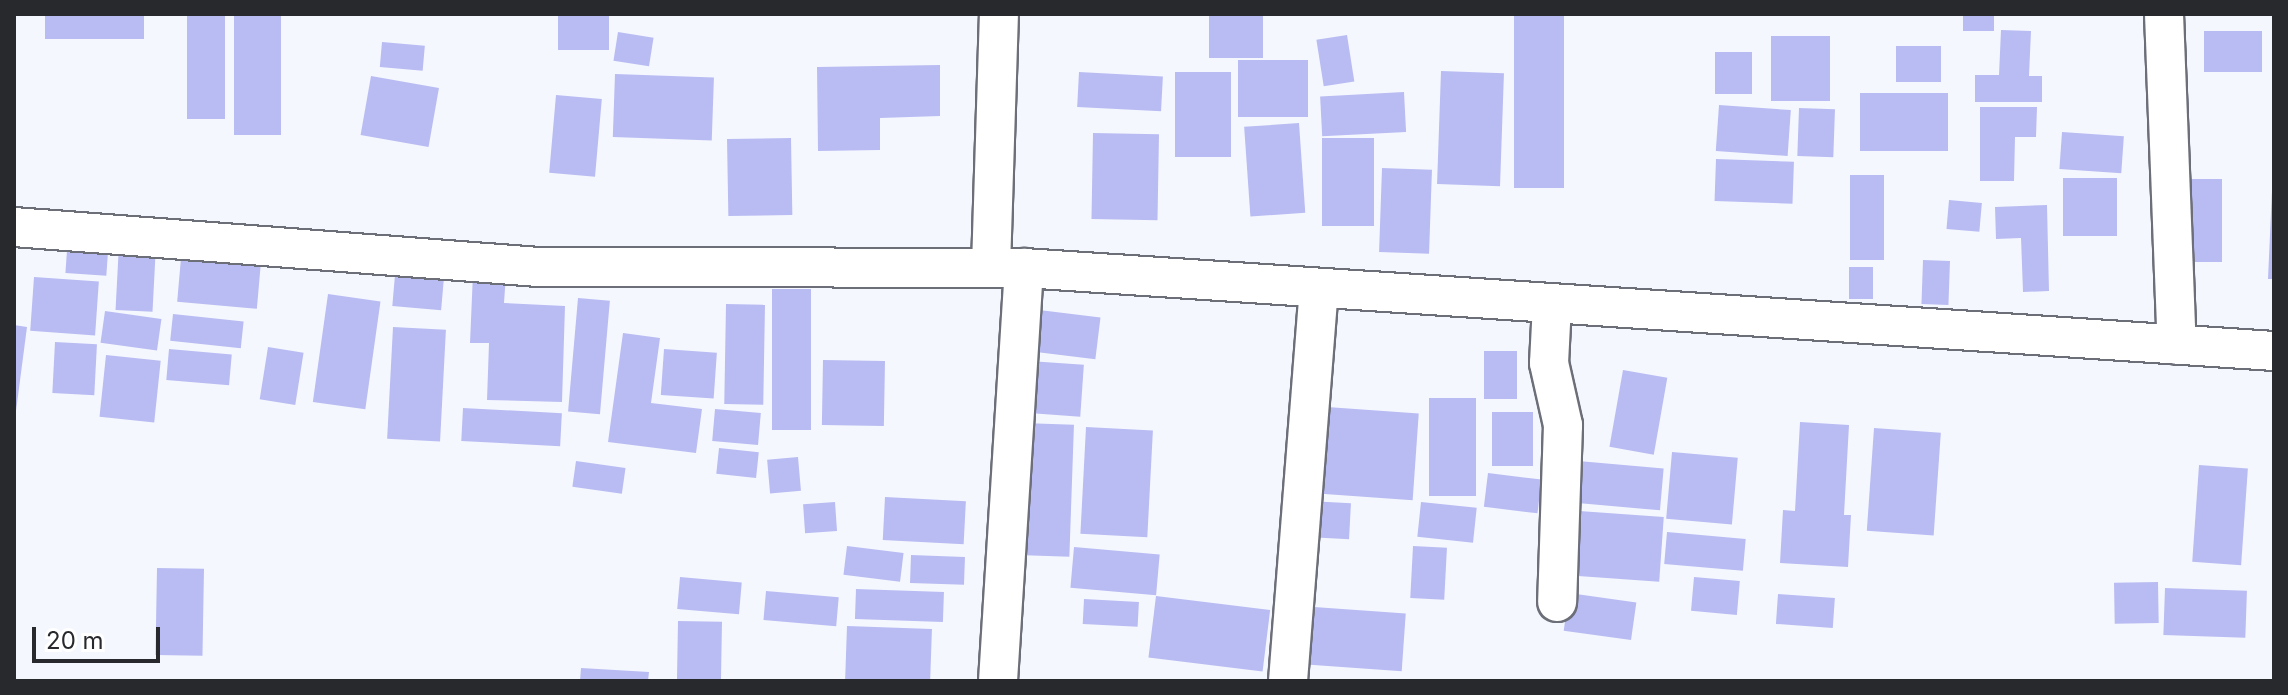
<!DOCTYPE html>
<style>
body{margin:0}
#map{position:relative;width:2288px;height:695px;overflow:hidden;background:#f5f7fe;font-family:Inter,sans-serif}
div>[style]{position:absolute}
.building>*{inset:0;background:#b9bcf2;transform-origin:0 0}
.roads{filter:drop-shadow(2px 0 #6c6e78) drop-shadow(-2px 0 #6c6e78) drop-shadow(0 2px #6c6e78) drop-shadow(0 -2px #6c6e78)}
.minor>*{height:38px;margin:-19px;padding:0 19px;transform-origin:19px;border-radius:19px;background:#fff}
span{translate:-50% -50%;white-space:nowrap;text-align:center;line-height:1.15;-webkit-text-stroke:6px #fff;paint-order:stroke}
.frame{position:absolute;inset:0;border:16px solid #28292d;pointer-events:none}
.scale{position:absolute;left:32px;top:627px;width:128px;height:36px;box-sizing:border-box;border:4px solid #28292d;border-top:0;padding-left:10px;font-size:24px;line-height:28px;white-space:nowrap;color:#28292d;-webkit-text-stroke:6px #fff;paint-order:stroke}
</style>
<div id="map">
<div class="building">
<i style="left:45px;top:14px;width:99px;height:25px"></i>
<i style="left:187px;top:14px;width:38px;height:105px"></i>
<i style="left:234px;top:14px;width:47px;height:121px"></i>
<i style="left:558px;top:14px;width:51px;height:36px"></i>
<i style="left:1209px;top:14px;width:54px;height:44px"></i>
<i style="left:1514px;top:14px;width:50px;height:174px"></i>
<i style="left:1963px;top:14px;width:31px;height:17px"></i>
<i style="clip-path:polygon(2001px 30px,2031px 31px,2029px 76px,2042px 76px,2042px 102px,1975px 102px,1975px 75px,1999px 75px)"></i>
<i style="left:2204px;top:31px;width:58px;height:41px"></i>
<i style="left:618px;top:32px;width:36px;height:29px;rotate:9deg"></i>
<i style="left:1347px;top:35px;width:47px;height:31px;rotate:81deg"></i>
<i style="left:1771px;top:36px;width:59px;height:65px"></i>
<i style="left:382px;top:42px;width:43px;height:25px;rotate:5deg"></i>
<i style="left:1896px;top:46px;width:45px;height:36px"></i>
<i style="left:1715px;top:52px;width:37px;height:42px"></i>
<i style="left:1238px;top:60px;width:70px;height:57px"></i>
<i style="clip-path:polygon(940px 65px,940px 116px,880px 118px,880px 150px,818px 151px,817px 67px)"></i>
<i style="left:1441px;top:71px;width:63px;height:113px;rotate:2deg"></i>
<i style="left:1079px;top:72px;width:84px;height:35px;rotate:3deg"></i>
<i style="left:1231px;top:72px;width:85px;height:56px;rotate:90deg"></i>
<i style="left:615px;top:74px;width:99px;height:63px;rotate:2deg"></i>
<i style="left:371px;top:76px;width:69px;height:60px;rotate:10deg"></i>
<i style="left:1404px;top:92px;width:40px;height:84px;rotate:87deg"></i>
<i style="left:1860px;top:93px;width:88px;height:58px"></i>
<i style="left:556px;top:95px;width:46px;height:78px;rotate:5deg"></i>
<i style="left:1719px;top:105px;width:72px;height:46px;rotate:4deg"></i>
<i style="clip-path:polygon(1980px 107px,2037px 107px,2036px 137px,2015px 137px,2014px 181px,1980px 181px)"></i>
<i style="left:1799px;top:108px;width:36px;height:48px;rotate:2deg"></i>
<i style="left:1299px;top:123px;width:90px;height:55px;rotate:86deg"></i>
<i style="left:2062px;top:132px;width:62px;height:37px;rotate:4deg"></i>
<i style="left:1093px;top:133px;width:66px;height:86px;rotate:1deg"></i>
<i style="left:791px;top:138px;width:77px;height:64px;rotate:89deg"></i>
<i style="left:1322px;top:138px;width:52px;height:88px"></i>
<i style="left:1716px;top:159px;width:78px;height:42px;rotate:2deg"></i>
<i style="left:1382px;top:168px;width:50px;height:84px;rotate:2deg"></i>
<i style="left:1850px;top:175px;width:34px;height:85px"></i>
<i style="left:2117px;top:178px;width:58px;height:54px;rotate:90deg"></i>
<i style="left:2180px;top:179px;width:42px;height:83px"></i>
<i style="clip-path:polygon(2272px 190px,2274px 190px,2274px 279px,2268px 279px)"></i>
<i style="left:1949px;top:200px;width:33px;height:29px;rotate:5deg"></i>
<i style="clip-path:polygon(2047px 205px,2049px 291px,2023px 292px,2021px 238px,1996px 239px,1995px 207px)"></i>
<i style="left:68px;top:236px;width:41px;height:37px;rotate:4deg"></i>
<i style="left:119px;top:244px;width:37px;height:66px;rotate:3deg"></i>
<i style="left:181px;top:258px;width:80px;height:44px;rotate:5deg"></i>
<i style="left:1923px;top:260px;width:27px;height:44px;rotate:2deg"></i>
<i style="left:1849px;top:267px;width:24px;height:32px"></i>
<i style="clip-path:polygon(473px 273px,506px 274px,504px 303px,565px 306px,562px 402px,487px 400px,489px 343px,470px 343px)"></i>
<i style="left:395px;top:275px;width:49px;height:31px;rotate:5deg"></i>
<i style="left:34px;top:277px;width:65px;height:54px;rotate:4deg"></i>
<i style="left:772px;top:289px;width:39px;height:141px"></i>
<i style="left:328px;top:294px;width:53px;height:109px;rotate:8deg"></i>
<i style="left:578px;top:298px;width:32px;height:114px;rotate:5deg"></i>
<i style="left:726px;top:304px;width:39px;height:100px;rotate:1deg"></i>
<i style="left:1031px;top:309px;width:70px;height:42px;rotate:7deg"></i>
<i style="left:105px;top:311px;width:57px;height:32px;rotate:8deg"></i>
<i style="left:173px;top:314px;width:71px;height:27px;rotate:6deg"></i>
<i style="clip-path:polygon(14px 325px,27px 327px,16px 411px,14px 411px)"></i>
<i style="left:393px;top:327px;width:53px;height:112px;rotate:3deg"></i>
<i style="clip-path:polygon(623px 333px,660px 338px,651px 403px,702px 409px,696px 453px,608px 442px)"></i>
<i style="left:55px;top:342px;width:42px;height:51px;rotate:3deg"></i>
<i style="left:268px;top:347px;width:36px;height:53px;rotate:9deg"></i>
<i style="left:169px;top:349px;width:63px;height:31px;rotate:5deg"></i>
<i style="left:664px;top:349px;width:53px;height:46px;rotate:4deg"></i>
<i style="left:1517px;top:351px;width:48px;height:33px;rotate:90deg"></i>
<i style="left:106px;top:355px;width:55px;height:62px;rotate:6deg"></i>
<i style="left:823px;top:360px;width:62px;height:65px;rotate:1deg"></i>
<i style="left:1029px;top:361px;width:55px;height:52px;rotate:4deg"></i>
<i style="left:1623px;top:370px;width:45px;height:78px;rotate:10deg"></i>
<i style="left:1429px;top:398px;width:47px;height:98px"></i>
<i style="left:1313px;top:406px;width:106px;height:87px;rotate:4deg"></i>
<i style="left:463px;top:408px;width:99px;height:33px;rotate:3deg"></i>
<i style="left:715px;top:409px;width:46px;height:32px;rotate:5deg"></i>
<i style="left:1492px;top:412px;width:41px;height:54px"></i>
<i style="clip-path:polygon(1800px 422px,1849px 425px,1844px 515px,1851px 515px,1848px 567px,1780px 563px,1783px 510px,1795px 511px)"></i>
<i style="left:1022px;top:423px;width:52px;height:132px;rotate:2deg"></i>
<i style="left:1086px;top:427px;width:67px;height:107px;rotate:3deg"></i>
<i style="left:1874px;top:428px;width:67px;height:103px;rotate:4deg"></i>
<i style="left:719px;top:448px;width:40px;height:26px;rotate:6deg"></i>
<i style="left:1672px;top:452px;width:66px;height:67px;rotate:5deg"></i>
<i style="left:798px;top:457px;width:34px;height:31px;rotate:85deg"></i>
<i style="left:1567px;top:460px;width:97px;height:42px;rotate:5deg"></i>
<i style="left:576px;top:461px;width:50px;height:26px;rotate:8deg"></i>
<i style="left:2199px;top:465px;width:49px;height:97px;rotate:4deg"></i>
<i style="left:1488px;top:473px;width:54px;height:34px;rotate:7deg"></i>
<i style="left:885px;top:497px;width:81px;height:43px;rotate:3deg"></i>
<i style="left:1309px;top:501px;width:42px;height:36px;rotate:3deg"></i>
<i style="left:835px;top:502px;width:29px;height:32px;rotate:86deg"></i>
<i style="left:1421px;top:502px;width:56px;height:35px;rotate:6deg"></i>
<i style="left:1565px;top:510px;width:99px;height:65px;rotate:4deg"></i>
<i style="left:1667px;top:532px;width:79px;height:32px;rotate:5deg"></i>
<i style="left:847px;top:546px;width:57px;height:29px;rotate:7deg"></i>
<i style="left:1413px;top:546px;width:34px;height:52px;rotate:3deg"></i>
<i style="left:1074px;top:547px;width:86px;height:41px;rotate:5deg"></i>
<i style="left:911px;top:555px;width:54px;height:28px;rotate:2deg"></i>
<i style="left:157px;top:568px;width:47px;height:87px;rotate:1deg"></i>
<i style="left:680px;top:577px;width:62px;height:32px;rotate:5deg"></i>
<i style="left:1694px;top:577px;width:46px;height:34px;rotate:5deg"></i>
<i style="left:2158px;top:582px;width:41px;height:44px;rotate:89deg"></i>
<i style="left:2165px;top:588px;width:82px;height:47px;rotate:2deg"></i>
<i style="left:856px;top:589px;width:88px;height:30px;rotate:2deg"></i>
<i style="left:766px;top:591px;width:73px;height:29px;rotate:5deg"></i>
<i style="left:1569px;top:593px;width:68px;height:38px;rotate:8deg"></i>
<i style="left:1778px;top:594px;width:57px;height:30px;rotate:4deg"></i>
<i style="left:1156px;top:596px;width:115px;height:62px;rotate:7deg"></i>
<i style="left:1084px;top:599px;width:55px;height:25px;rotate:3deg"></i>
<i style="left:1300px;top:606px;width:106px;height:58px;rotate:4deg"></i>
<i style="left:678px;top:621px;width:44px;height:60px;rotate:1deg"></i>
<i style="left:847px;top:626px;width:85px;height:55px;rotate:2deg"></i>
<i style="clip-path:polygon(581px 668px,649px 672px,648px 681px,580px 681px)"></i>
</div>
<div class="roads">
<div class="minor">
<i style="left:2164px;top:14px;width:331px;rotate:87.8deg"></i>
<i style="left:14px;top:227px;width:527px;rotate:4.36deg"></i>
<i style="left:539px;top:267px;width:485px;rotate:0.1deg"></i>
<i style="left:1024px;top:268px;width:1253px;rotate:3.8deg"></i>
<i style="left:991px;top:267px;width:253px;rotate:-88.2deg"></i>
<i style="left:1552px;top:304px;width:59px;rotate:92.9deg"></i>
<i style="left:1549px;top:363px;width:64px;rotate:77.3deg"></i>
<i style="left:1563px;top:425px;width:177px;rotate:91.9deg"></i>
<i style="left:998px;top:681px;width:414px;rotate:-86.4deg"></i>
<i style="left:1288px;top:681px;width:394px;rotate:-85.5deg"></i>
</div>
</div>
<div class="frame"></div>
<div class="scale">20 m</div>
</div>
